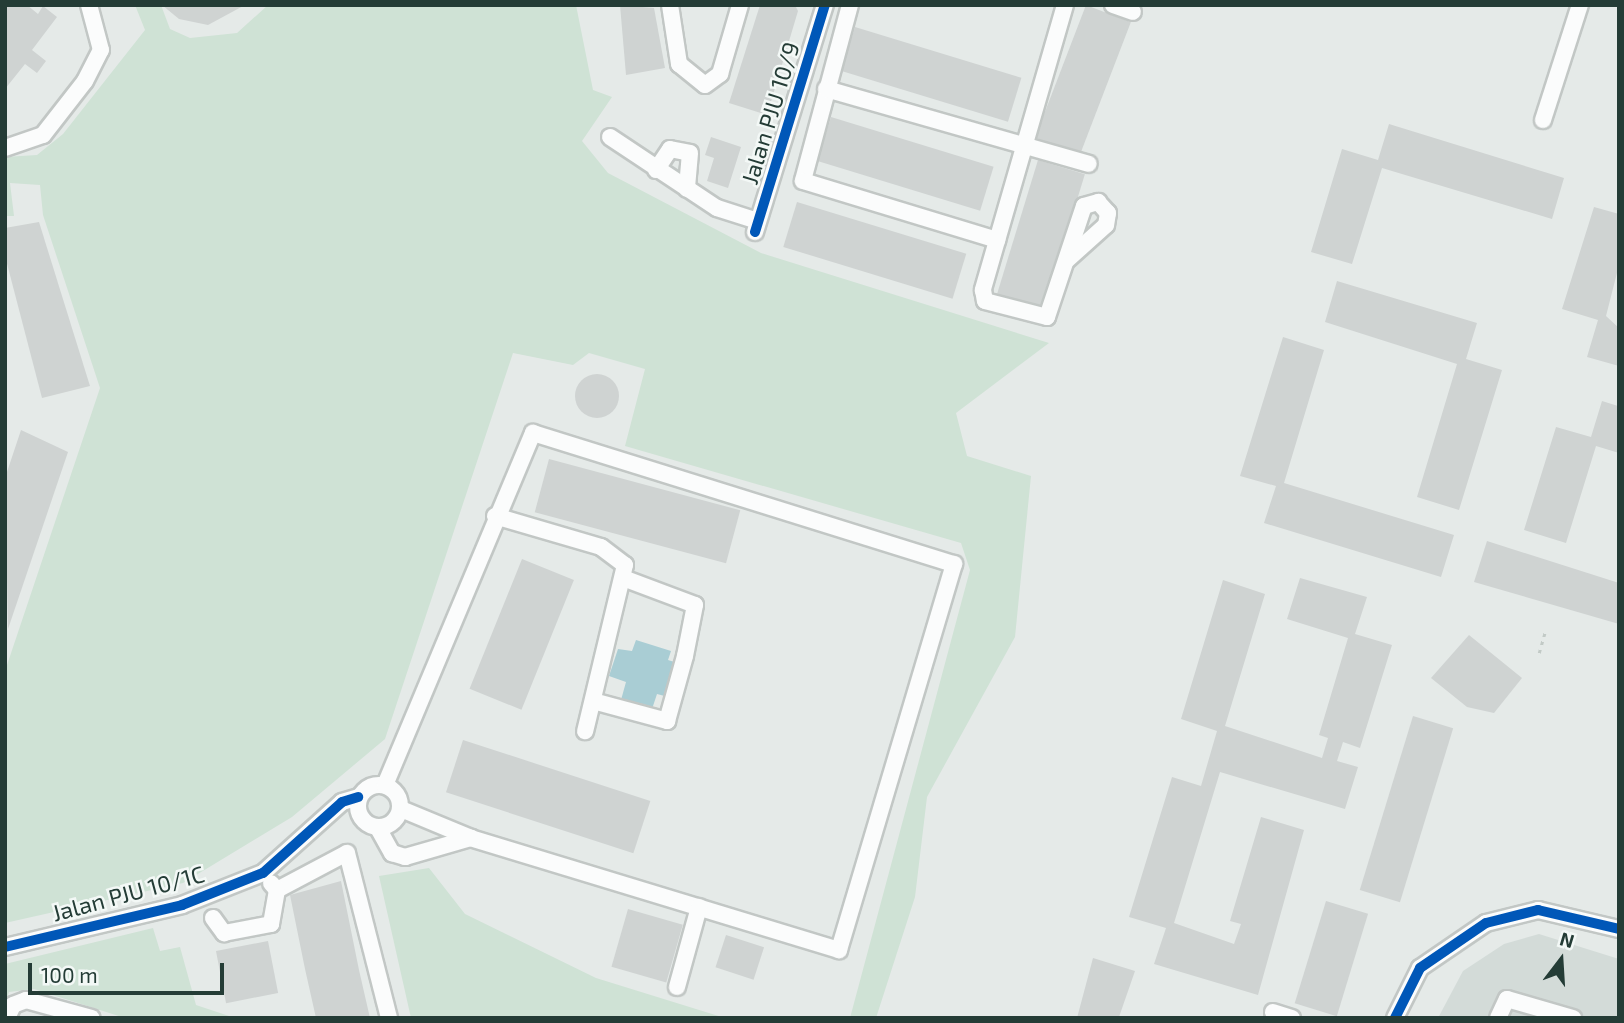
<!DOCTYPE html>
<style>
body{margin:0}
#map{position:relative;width:1624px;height:1023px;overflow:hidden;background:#e5eae8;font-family:"Exo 2",sans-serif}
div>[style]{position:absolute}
.built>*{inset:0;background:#d3dbd8}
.green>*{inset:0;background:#cfe2d5}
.water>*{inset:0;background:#a9cdd4}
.building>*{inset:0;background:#cfd3d2;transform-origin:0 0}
.round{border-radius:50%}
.path>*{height:2.5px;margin-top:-1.25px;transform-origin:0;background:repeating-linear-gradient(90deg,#c2cac6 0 3.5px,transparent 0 8.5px)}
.roads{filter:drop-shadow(2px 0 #c2c7c5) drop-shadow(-2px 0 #c2c7c5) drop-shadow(0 2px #c2c7c5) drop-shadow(0 -2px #c2c7c5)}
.minor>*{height:16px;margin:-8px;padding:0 8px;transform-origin:8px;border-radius:8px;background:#fbfcfc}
.minor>.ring{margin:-8px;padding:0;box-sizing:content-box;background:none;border:16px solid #fbfcfc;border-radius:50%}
.cycleway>*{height:10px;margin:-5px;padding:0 5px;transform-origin:5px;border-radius:5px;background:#0057b8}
span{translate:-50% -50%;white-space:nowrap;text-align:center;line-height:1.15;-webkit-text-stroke:5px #f3f8f6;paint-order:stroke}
.street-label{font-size:23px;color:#243c36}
.frame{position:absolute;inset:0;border:7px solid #243c36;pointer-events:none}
.north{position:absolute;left:1526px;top:925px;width:70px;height:70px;-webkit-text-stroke:5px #f3f8f6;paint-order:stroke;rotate:17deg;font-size:19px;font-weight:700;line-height:28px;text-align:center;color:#243c36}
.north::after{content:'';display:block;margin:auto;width:24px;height:32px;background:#243c36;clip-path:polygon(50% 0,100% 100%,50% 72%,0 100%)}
.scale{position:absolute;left:28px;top:963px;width:196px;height:32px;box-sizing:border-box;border:4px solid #243c36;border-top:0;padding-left:9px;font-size:21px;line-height:24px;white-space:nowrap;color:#243c36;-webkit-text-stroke:5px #f3f8f6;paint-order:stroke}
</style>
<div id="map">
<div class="built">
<i style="clip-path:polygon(1539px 934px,1619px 959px,1619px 1018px,1438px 1018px,1463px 971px,1504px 944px)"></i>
</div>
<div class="green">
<i style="clip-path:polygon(135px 5px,161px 5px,170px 29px,190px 38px,237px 33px,268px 5px,576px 5px,593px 90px,612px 97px,582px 141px,608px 173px,761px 253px,1049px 343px,956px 413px,967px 456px,1031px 476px,1015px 637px,927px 797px,915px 897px,876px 1018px,850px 1018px,970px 570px,961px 543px,625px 446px,645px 369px,589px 353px,573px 365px,513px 353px,385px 739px,292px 817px,183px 883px,5px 923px,5px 671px,100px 388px,43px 215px,40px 185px,10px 183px,14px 216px,5px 216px,5px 157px,37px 155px,63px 134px,145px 30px)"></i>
<i style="clip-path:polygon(429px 868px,465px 914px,596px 978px,725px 1018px,411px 1018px,379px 876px)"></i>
<i style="clip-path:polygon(153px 928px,160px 951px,180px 947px,196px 1005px,235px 1018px,125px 1018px,34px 989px,9px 992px,5px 1004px,5px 964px)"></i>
</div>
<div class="water">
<i style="clip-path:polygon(636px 640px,671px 651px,668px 660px,687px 666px,676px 699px,657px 694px,652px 709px,621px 700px,626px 682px,609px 676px,618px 649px,632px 651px)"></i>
</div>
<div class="building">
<i style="clip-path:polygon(5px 5px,27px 5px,38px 14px,43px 6px,57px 17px,32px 50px,46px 61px,37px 73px,25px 64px,5px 89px)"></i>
<i style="clip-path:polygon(162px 5px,245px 5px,208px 25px,179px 19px)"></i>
<i style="clip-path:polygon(620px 5px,654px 8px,665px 68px,626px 75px)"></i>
<i style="clip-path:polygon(760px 5px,795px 5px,798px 11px,767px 115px,729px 103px)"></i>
<i style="left:1086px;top:5px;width:48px;height:142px;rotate:21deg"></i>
<i style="left:855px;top:27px;width:174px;height:46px;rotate:17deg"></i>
<i style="left:831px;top:117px;width:170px;height:46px;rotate:17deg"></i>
<i style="clip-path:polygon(1389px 124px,1564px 178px,1552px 219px,1382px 168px,1352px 264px,1311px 252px,1342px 149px,1378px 160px)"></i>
<i style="clip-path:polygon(711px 137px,741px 147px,728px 188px,707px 181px,714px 158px,705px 155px)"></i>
<i style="left:1038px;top:160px;width:49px;height:140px;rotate:17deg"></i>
<i style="left:797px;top:202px;width:177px;height:47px;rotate:17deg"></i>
<i style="clip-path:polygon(1594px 207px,1619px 214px,1619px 265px,1606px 316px,1619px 328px,1619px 366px,1587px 357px,1598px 320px,1562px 309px)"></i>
<i style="clip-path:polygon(39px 222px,90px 386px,42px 398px,5px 256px,5px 228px)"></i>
<i style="clip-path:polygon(1337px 281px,1477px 323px,1466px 359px,1502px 370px,1459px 510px,1417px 497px,1457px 364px,1325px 322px)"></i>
<i style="clip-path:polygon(1283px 337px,1324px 350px,1284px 483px,1454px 535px,1441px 577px,1264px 523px,1276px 486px,1240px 476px)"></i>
<i class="round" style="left:575px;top:374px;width:44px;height:44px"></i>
<i style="clip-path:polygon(1602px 401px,1618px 406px,1619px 453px,1596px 446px,1566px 543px,1524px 530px,1556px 427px,1591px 437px)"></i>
<i style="clip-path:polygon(21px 430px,68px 452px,8px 629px,5px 478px)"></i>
<i style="left:549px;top:459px;width:198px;height:55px;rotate:15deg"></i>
<i style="clip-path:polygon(1487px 541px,1619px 583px,1619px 624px,1474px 582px)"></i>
<i style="left:522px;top:559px;width:56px;height:140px;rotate:22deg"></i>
<i style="clip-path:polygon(1300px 578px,1367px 597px,1355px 634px,1392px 645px,1360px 748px,1343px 742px,1337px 761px,1358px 767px,1345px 809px,1220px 772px,1174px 923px,1234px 944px,1241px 924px,1230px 921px,1261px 817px,1304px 830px,1258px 995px,1154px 964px,1166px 928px,1129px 917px,1172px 777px,1201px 786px,1217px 731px,1181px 719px,1223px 580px,1265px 594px,1225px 726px,1322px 758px,1328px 738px,1319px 735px,1348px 638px,1287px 619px)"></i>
<i style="clip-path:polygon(1469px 635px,1522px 678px,1494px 713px,1467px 707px,1431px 678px)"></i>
<i style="left:1413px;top:716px;width:42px;height:182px;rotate:17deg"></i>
<i style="left:463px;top:740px;width:197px;height:55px;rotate:18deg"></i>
<i style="clip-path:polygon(341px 881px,359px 970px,370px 1018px,316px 1018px,305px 969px,290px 895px)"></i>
<i style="left:1326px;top:901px;width:44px;height:107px;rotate:17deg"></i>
<i style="left:628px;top:909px;width:57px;height:60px;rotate:16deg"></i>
<i style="left:726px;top:935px;width:40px;height:34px;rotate:18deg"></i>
<i style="left:268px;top:941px;width:53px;height:53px;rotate:79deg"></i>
<i style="clip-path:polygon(1093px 958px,1135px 971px,1119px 1017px,1077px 1018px)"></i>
</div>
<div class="path">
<i style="left:1539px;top:653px;width:22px;rotate:-74deg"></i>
</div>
<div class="roads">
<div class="minor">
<i style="left:670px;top:5px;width:60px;rotate:81.3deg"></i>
<i style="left:679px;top:64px;width:33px;rotate:39deg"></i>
<i style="left:705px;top:85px;width:19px;rotate:-36deg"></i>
<i style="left:720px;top:74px;width:72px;rotate:-73.8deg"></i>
<i style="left:850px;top:5px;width:182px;rotate:105deg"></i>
<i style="left:803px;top:181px;width:203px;rotate:16.9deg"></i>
<i style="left:1065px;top:5px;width:297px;rotate:106.1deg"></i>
<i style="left:983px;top:290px;width:11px;rotate:80deg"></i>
<i style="left:985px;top:301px;width:64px;rotate:14.5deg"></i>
<i style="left:1047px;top:317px;width:117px;rotate:-71.6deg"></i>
<i style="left:1084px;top:206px;width:15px;rotate:-16deg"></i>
<i style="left:1098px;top:202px;width:15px;rotate:48deg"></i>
<i style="left:1108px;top:213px;width:12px;rotate:99deg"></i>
<i style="left:1106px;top:225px;width:52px;rotate:138.1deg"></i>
<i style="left:1113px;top:5px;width:21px;rotate:19deg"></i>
<i style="left:826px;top:89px;width:273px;rotate:15.9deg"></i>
<i style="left:1543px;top:120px;width:121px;rotate:-72.2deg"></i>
<i style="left:610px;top:137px;width:128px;rotate:33.6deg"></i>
<i style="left:717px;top:208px;width:43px;rotate:17.6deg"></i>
<i style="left:5px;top:148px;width:40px;rotate:-18.9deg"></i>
<i style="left:43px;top:135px;width:68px;rotate:-52.1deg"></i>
<i style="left:85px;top:81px;width:35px;rotate:-63deg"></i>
<i style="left:101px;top:50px;width:47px;rotate:-104.9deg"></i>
<i style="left:656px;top:170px;width:25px;rotate:-56deg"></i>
<i style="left:670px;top:149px;width:20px;rotate:11deg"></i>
<i style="left:690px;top:153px;width:36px;rotate:95deg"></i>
<i style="left:755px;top:232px;width:238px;rotate:-72.9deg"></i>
<i style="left:495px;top:516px;width:110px;rotate:16.3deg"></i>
<i style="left:601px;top:547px;width:30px;rotate:37deg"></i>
<i style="left:625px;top:565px;width:171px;rotate:103.5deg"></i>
<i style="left:593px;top:701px;width:77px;rotate:15.1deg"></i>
<i style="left:667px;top:721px;width:67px;rotate:-74.5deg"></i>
<i style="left:685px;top:656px;width:52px;rotate:-78.9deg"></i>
<i style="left:695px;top:605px;width:74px;rotate:-159.4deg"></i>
<i class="ring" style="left:358px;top:785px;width:26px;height:26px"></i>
<i style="left:385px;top:785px;width:382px;rotate:-67.2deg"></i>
<i style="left:533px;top:433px;width:441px;rotate:17.3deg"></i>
<i style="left:954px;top:564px;width:403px;rotate:106.6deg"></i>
<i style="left:839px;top:950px;width:385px;rotate:-163.1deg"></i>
<i style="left:471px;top:838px;width:76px;rotate:-157.5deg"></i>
<i style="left:378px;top:828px;width:29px;rotate:61deg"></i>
<i style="left:392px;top:853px;width:14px;rotate:17deg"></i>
<i style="left:405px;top:857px;width:69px;rotate:-16.1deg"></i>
<i style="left:277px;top:890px;width:79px;rotate:-27.9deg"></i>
<i style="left:347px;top:853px;width:170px;rotate:75.7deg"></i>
<i style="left:213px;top:918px;width:19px;rotate:54deg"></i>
<i style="left:224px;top:933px;width:48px;rotate:-10.8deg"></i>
<i style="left:271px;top:924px;width:35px;rotate:-80deg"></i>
<i style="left:277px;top:890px;width:9px;rotate:-131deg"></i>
<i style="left:5px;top:947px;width:182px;rotate:-13.3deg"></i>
<i style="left:182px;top:905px;width:87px;rotate:-21.6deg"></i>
<i style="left:263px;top:873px;width:106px;rotate:-41.9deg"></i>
<i style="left:342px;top:802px;width:17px;rotate:-17deg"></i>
<i style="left:677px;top:987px;width:83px;rotate:-74.6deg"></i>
<i style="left:1273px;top:1012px;width:20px;rotate:18deg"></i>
<i style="left:7px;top:1018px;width:14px;rotate:-65deg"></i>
<i style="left:13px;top:1005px;width:14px;rotate:-21deg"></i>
<i style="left:26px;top:1000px;width:68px;rotate:15.3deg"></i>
<i style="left:1395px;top:1018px;width:56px;rotate:-63.4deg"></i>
<i style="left:1420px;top:968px;width:80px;rotate:-34.3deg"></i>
<i style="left:1486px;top:923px;width:54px;rotate:-14deg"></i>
<i style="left:1538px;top:910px;width:83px;rotate:13.2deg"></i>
<i style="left:1498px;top:1018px;width:21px;rotate:-65deg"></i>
<i style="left:1507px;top:999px;width:69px;rotate:16.1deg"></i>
</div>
</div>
<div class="cycleway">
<i style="left:755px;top:232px;width:238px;rotate:-72.9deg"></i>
<i style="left:5px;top:947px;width:182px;rotate:-13.3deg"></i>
<i style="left:182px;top:905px;width:87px;rotate:-21.6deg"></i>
<i style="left:263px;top:873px;width:106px;rotate:-41.9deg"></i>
<i style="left:342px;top:802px;width:17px;rotate:-17deg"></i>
<i style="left:1395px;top:1018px;width:56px;rotate:-63.4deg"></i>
<i style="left:1420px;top:968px;width:80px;rotate:-34.3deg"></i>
<i style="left:1486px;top:923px;width:54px;rotate:-14deg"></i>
<i style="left:1538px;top:910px;width:83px;rotate:13.2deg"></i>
</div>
<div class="street-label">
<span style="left:770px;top:113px;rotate:-73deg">Jalan PJU 10/9</span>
<span style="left:128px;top:893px;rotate:-15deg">Jalan PJU 10/1C</span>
</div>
<div class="frame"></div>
<div class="north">N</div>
<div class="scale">100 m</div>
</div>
